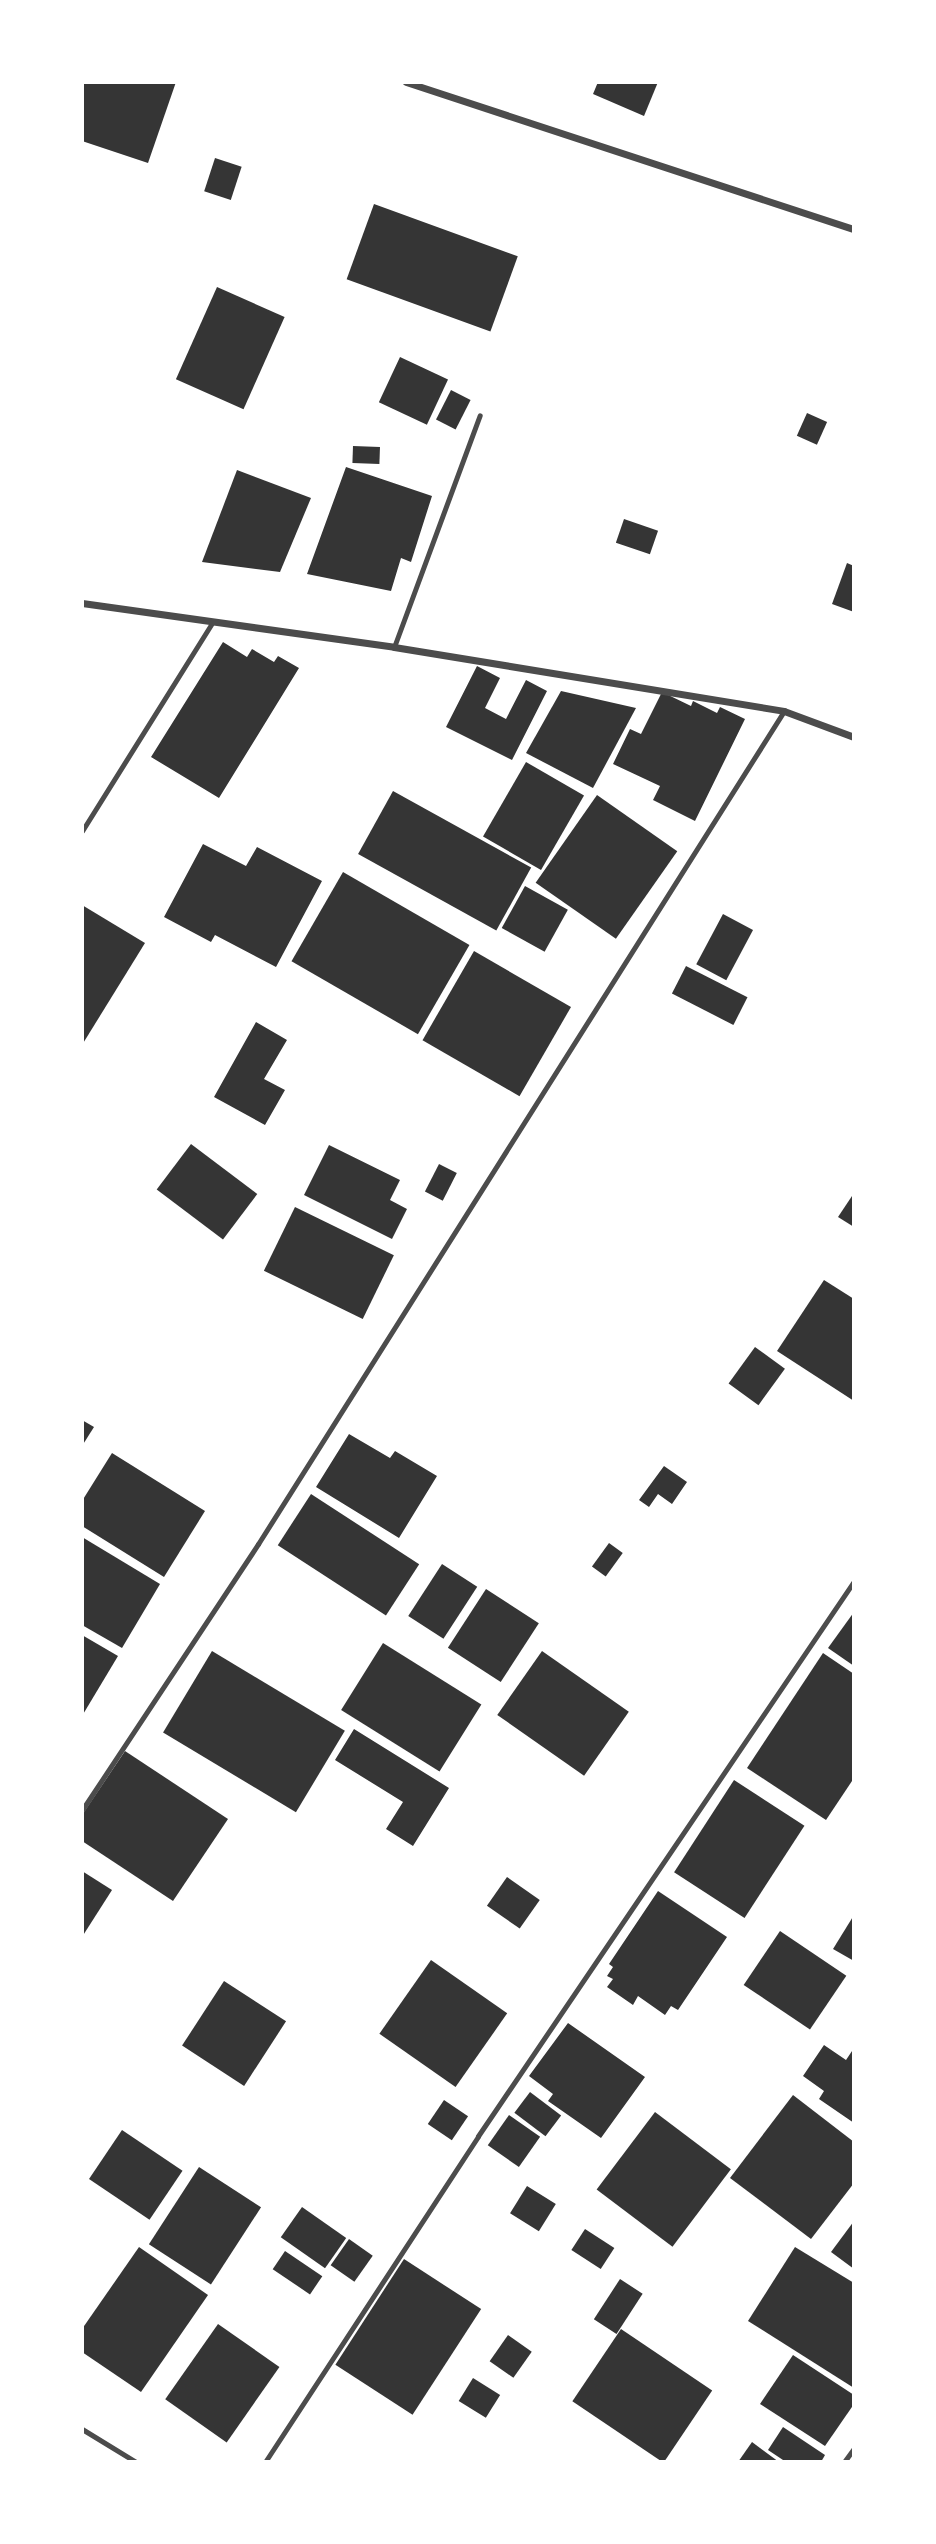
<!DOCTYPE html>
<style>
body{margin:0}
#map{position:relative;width:936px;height:2544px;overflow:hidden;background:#fff;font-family:"DejaVu Sans",sans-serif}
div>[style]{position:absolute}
.building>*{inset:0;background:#353535;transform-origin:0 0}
.service>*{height:5px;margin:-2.5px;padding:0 2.5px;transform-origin:2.5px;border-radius:2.5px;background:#4c4c4c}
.minor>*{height:7px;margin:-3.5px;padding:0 3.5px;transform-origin:3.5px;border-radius:3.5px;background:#4c4c4c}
span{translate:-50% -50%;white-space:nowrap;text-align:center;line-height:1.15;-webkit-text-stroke:5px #fff;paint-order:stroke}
.frame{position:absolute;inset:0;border:84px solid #fff;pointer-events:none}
</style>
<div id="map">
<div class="building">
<i style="clip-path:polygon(82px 82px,176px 82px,148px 163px,82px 141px)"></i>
<i style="clip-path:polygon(598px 82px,658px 82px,644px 116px,593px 94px)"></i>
<i style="left:215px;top:158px;width:28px;height:35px;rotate:18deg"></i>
<i style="left:374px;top:204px;width:153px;height:80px;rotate:20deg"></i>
<i style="left:217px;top:287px;width:74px;height:101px;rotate:24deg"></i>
<i style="left:400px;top:357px;width:53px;height:50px;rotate:25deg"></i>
<i style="left:451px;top:390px;width:22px;height:33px;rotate:27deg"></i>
<i style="left:807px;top:413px;width:22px;height:25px;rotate:24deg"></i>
<i style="left:353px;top:446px;width:27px;height:17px;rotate:2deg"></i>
<i style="clip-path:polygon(346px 467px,432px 496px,411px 562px,401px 558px,391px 591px,307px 574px)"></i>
<i style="clip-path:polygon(237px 470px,311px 498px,280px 572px,202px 562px)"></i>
<i style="left:624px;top:519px;width:36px;height:25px;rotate:19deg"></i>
<i style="clip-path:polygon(847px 563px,854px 566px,854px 612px,832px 604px)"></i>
<i style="clip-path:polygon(223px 642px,247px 657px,252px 649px,274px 662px,278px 656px,299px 668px,219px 798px,151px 757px)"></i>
<i style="clip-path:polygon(477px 666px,500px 678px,485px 708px,506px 719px,526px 680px,547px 691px,512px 760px,446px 727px)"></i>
<i style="clip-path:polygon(561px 691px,636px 708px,593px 788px,526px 753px)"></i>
<i style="clip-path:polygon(662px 692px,691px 706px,693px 701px,717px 713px,720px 707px,745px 719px,695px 821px,653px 800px,660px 786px,613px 764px,630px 729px,641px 734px)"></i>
<i style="left:526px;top:762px;width:67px;height:86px;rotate:30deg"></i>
<i style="left:393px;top:791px;width:158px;height:72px;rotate:29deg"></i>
<i style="left:597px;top:795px;width:98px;height:107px;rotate:35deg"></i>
<i style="clip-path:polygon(203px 844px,246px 866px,257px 847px,322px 881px,276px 967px,215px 935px,211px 942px,164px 917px)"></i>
<i style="left:343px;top:872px;width:146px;height:103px;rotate:30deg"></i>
<i style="left:525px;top:886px;width:49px;height:48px;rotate:29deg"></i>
<i style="clip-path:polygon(82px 905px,145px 943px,82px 1045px)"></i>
<i style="left:723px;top:914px;width:34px;height:57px;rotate:28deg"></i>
<i style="left:474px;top:951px;width:112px;height:103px;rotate:30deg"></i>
<i style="left:686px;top:966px;width:69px;height:31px;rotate:27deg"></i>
<i style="clip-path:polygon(256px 1022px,287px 1040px,264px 1079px,285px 1090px,265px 1125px,214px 1097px)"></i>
<i style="left:191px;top:1144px;width:83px;height:57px;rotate:37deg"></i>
<i style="clip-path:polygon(329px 1145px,400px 1180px,390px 1200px,407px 1209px,392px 1239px,304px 1195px)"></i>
<i style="left:439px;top:1164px;width:20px;height:31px;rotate:27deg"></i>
<i style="clip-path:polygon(854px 1193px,854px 1227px,838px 1217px)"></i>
<i style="left:295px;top:1207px;width:110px;height:71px;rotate:26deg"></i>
<i style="clip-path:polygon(824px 1280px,854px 1299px,854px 1401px,777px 1351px)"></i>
<i style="left:755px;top:1347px;width:37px;height:45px;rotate:36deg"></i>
<i style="clip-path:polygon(82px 1420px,94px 1427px,82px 1446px)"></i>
<i style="clip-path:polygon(349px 1434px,390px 1458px,395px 1451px,437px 1476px,399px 1538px,316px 1487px)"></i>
<i style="clip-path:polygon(112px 1453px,205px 1511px,164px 1577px,82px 1526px,82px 1501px)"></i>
<i style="clip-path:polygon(664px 1466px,687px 1482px,672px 1504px,658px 1494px,649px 1507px,639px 1500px)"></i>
<i style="left:311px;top:1494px;width:129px;height:61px;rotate:33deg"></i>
<i style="clip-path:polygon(82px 1537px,160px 1584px,122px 1648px,82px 1625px)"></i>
<i style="left:609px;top:1543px;width:17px;height:29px;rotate:36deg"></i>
<i style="left:442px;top:1564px;width:42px;height:62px;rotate:33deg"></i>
<i style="left:486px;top:1589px;width:63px;height:70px;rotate:33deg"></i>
<i style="clip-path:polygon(854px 1612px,854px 1666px,828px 1648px)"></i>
<i style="clip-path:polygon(82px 1635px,118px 1656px,82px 1716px)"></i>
<i style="left:383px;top:1643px;width:116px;height:79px;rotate:32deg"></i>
<i style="left:212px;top:1651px;width:155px;height:95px;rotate:31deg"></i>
<i style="left:542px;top:1651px;width:106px;height:78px;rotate:35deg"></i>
<i style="clip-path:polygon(823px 1653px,854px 1674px,854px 1778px,826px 1820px,747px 1768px)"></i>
<i style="clip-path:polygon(354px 1729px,449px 1788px,413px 1846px,386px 1829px,403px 1802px,335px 1760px)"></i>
<i style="clip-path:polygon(125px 1751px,228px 1819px,173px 1901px,82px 1841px,82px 1815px)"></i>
<i style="left:734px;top:1780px;width:84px;height:110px;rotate:33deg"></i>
<i style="clip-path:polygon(82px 1871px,112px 1890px,82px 1937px)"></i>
<i style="left:507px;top:1877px;width:40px;height:35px;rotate:35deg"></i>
<i style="clip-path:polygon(658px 1891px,727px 1937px,678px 2010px,671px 2006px,665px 2015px,638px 1996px,633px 2005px,607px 1987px,613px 1979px,607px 1976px,613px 1967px,609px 1964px)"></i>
<i style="clip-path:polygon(854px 1915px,854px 1961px,833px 1949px)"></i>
<i style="left:780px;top:1931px;width:80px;height:65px;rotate:34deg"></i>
<i style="left:431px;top:1960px;width:93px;height:90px;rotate:35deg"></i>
<i style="left:224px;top:1981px;width:74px;height:77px;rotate:33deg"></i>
<i style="clip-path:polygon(568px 2023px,645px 2077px,601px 2138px,548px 2101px,553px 2094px,529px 2076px)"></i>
<i style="clip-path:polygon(824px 2045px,846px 2060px,854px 2048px,854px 2123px,819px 2099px,824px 2091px,803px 2076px)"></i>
<i style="left:530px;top:2092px;width:39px;height:26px;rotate:37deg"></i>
<i style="clip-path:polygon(793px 2095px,854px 2142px,854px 2183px,811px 2239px,730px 2178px)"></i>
<i style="left:444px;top:2100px;width:29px;height:29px;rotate:34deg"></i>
<i style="left:655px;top:2112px;width:95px;height:97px;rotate:37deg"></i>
<i style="left:509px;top:2115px;width:38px;height:37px;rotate:35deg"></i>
<i style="left:122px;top:2130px;width:73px;height:59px;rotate:34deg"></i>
<i style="left:199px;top:2167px;width:74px;height:92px;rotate:33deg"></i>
<i style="left:527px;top:2186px;width:34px;height:32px;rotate:32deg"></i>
<i style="left:302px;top:2207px;width:54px;height:37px;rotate:35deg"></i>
<i style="clip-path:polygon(854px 2221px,854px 2269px,831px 2252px)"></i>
<i style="left:585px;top:2229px;width:35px;height:25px;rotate:33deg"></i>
<i style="left:349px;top:2239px;width:29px;height:32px;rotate:35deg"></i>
<i style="clip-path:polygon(139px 2247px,208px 2295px,141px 2392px,82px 2352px,82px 2329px)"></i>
<i style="clip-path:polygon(795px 2247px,854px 2283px,854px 2388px,748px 2321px)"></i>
<i style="left:285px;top:2251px;width:45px;height:22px;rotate:34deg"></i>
<i style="left:404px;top:2259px;width:92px;height:126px;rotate:33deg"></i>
<i style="left:620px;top:2279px;width:27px;height:48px;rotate:33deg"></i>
<i style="left:218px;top:2324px;width:75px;height:92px;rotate:35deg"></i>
<i style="left:621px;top:2329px;width:110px;height:87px;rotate:34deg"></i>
<i style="left:508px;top:2335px;width:29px;height:32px;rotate:35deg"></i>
<i style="clip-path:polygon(793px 2355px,854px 2395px,854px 2404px,825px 2446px,760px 2404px)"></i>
<i style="left:473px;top:2378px;width:32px;height:27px;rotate:32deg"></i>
<i style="clip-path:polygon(783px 2427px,825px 2455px,821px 2462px,786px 2462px,768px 2450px)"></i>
<i style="clip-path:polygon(752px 2442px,779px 2462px,738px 2462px)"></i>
</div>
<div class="service">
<i style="left:394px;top:647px;width:247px;rotate:-69.7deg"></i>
<i style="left:82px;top:831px;width:245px;rotate:-58deg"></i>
<i style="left:82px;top:1810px;width:319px;rotate:-56.5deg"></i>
<i style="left:258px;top:1544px;width:985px;rotate:-57.73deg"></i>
<i style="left:82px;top:2429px;width:63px;rotate:31.4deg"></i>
<i style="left:265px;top:2462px;width:389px;rotate:-56.8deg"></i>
<i style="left:478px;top:2136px;width:670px;rotate:-55.88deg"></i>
<i style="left:844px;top:2462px;width:17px;rotate:-54deg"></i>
</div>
<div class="minor">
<i style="left:406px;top:82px;width:472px;rotate:18.2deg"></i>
<i style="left:82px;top:603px;width:315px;rotate:8deg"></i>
<i style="left:394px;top:647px;width:395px;rotate:9.3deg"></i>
<i style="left:784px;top:711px;width:75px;rotate:20.4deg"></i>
</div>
<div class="frame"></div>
</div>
